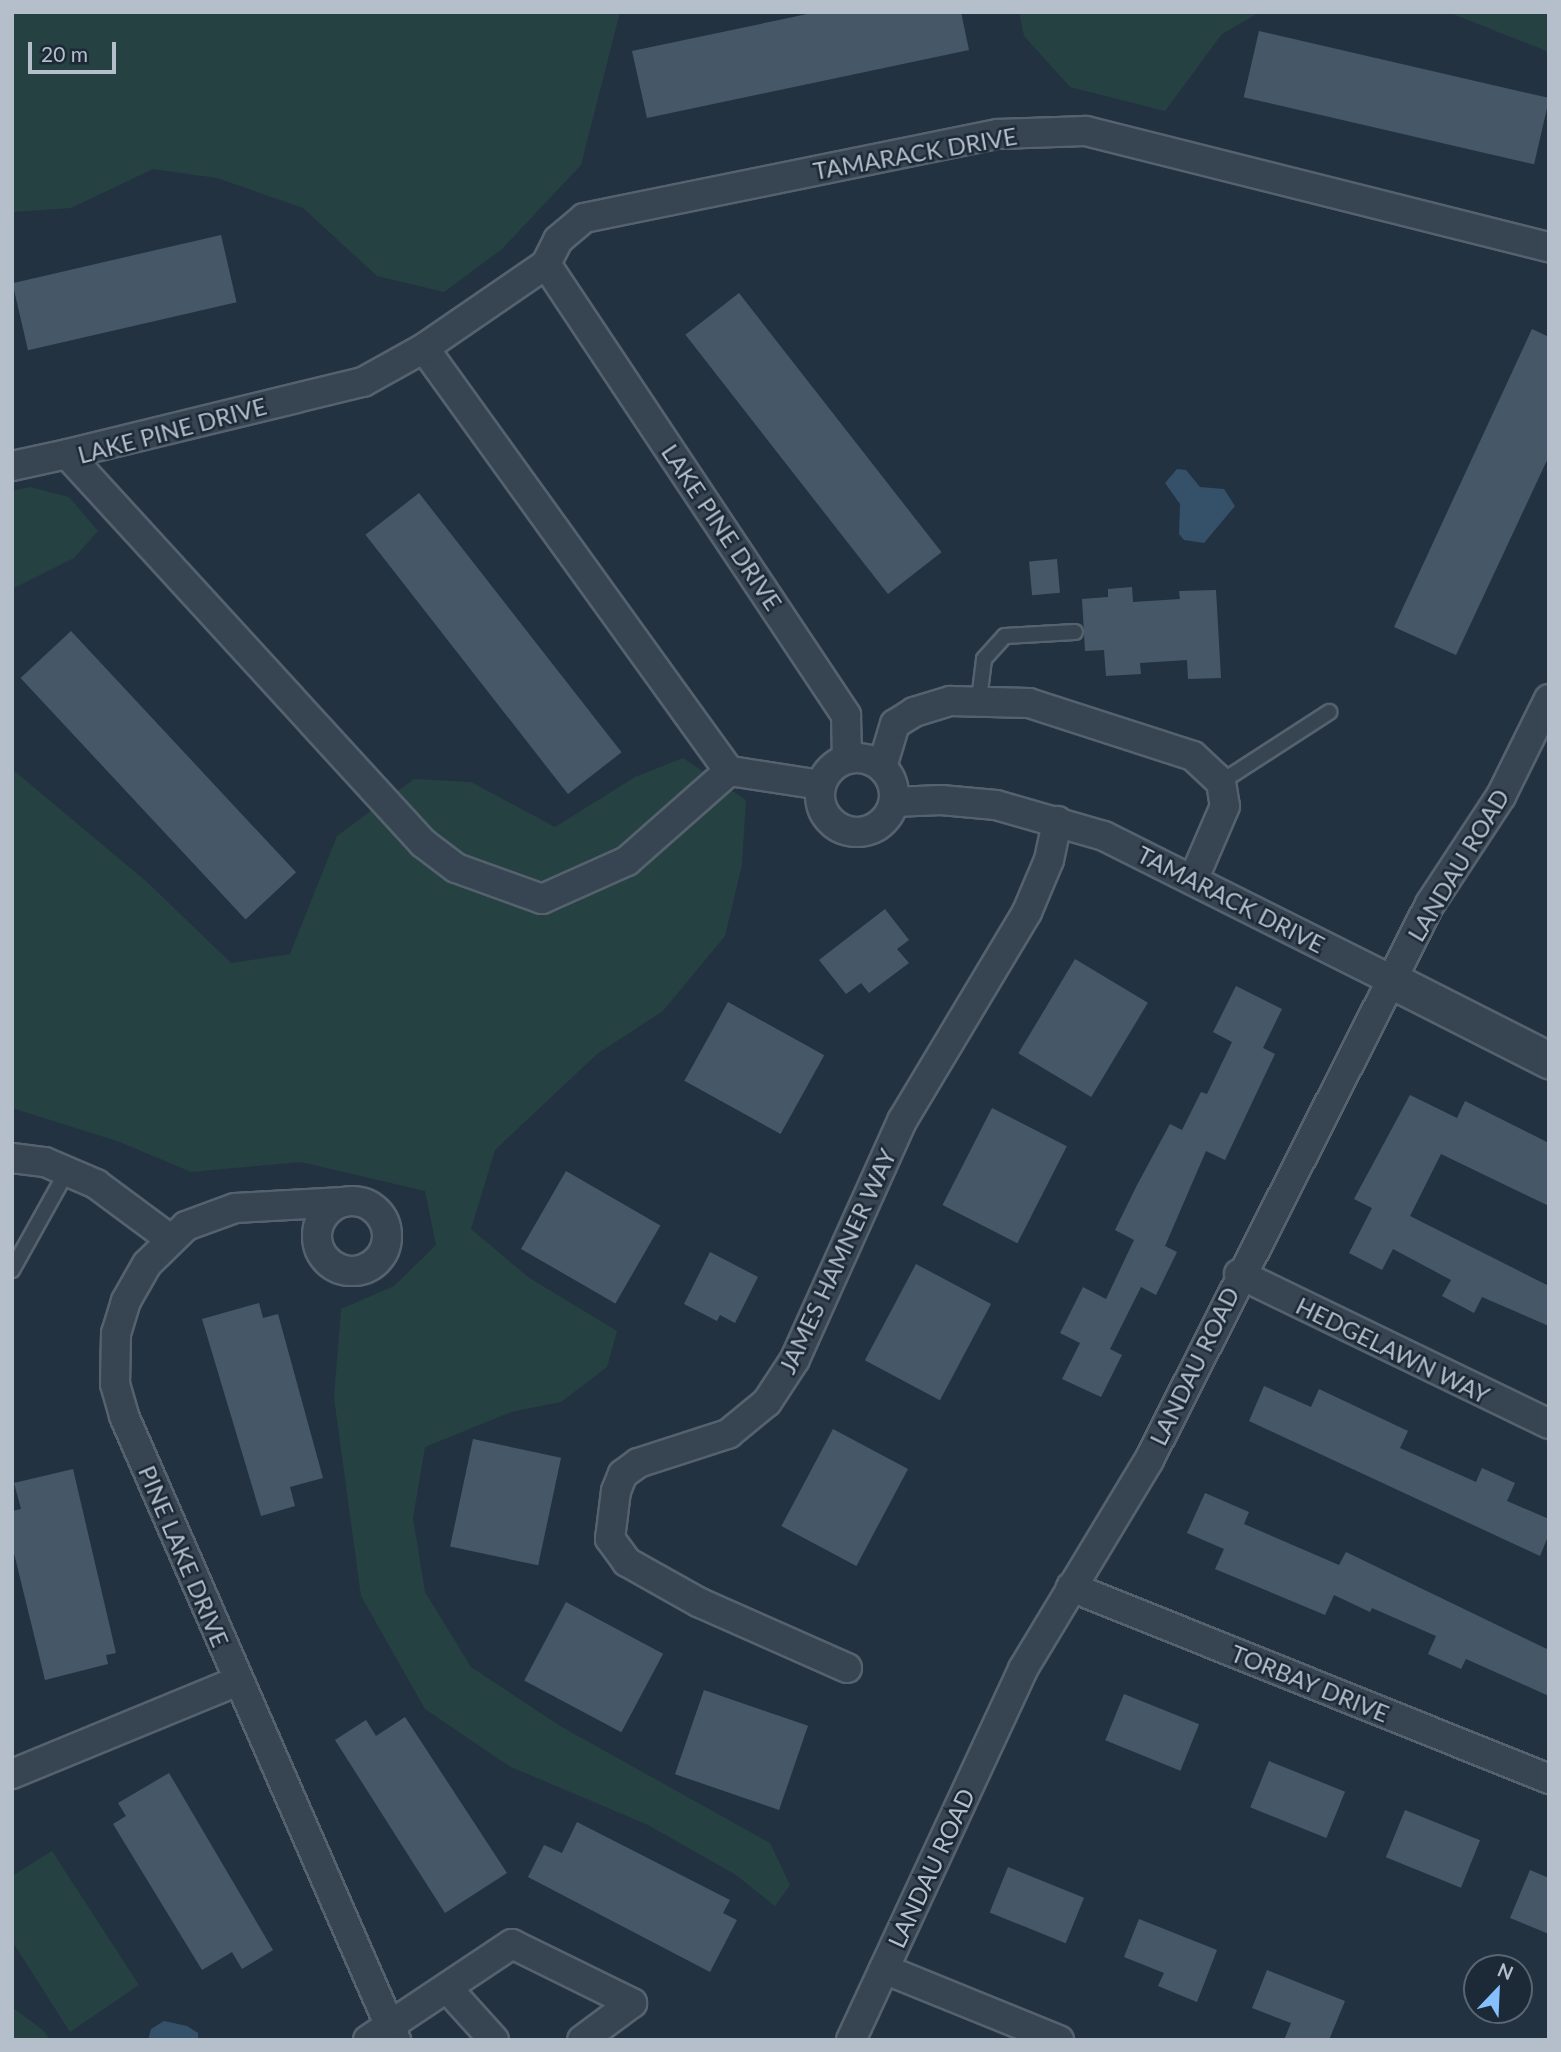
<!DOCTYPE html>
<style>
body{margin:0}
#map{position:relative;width:1561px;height:2052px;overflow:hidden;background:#233241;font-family:Lato,sans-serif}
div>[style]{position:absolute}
.green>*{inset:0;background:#254142}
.water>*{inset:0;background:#355069}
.building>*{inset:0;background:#465868;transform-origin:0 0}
.roads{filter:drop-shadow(2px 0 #55626e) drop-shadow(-2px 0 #55626e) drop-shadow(0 2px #55626e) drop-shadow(0 -2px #55626e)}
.service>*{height:14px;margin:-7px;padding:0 7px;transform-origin:7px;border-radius:7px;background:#374451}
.minor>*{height:28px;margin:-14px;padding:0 14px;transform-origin:14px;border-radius:14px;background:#374451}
.minor>.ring{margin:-14px;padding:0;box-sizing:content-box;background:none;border:28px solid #374451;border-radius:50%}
.tertiary>*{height:35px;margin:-17.5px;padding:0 17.5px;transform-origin:17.5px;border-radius:17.5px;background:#374451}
span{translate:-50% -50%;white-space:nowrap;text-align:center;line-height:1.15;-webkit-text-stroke:5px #1c2936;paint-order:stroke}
.street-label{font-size:24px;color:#b4bfcb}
.frame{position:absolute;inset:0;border:14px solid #b4bfcb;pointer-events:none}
.north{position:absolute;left:1463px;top:1954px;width:70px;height:70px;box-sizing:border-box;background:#1c2936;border:2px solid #596572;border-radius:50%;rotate:23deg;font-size:19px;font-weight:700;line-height:28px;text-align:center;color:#b4bfcb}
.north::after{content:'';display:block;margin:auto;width:24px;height:32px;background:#85bfff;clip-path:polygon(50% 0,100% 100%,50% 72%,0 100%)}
.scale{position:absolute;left:28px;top:42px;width:88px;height:32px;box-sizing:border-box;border:4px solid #b4bfcb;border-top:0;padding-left:9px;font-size:21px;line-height:24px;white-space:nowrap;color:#b4bfcb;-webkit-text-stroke:5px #1c2936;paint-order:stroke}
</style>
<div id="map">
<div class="green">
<i style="clip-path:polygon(12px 12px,620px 12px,581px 165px,502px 249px,444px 292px,377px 276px,303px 208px,217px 178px,153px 169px,71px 208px,12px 212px)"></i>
<i style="clip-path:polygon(1019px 12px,1260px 12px,1222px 34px,1165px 111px,1070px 87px,1024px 36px)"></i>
<i style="clip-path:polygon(1448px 12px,1549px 12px,1549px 54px,1544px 50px)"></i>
<i style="clip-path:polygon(30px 487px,69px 497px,98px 531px,74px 558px,12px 589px,12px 491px)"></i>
<i style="clip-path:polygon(683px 758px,746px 800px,742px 865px,725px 936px,663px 1011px,597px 1054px,495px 1150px,471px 1229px,528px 1277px,617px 1331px,607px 1367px,561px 1402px,511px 1412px,425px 1447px,413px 1518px,425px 1592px,471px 1667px,560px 1726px,770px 1843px,790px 1885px,775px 1906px,736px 1875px,648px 1825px,509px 1766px,425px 1709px,361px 1596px,334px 1398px,341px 1309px,394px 1286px,436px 1245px,425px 1191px,301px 1162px,191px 1172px,120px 1142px,12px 1108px,12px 769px,147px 882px,231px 963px,290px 954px,337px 836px,414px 779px,471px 782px,555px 827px,635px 777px)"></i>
<i style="clip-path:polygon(52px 1851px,139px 1985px,70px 2032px,12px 1941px,12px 1876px)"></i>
<i style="clip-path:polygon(12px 2007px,44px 2031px,50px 2040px,12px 2040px)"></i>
</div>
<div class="water">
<i style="clip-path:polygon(1177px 469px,1186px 470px,1200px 487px,1224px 489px,1235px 506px,1204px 543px,1184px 540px,1179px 534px,1180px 504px,1165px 483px)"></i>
<i style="clip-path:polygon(164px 2021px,187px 2026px,198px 2033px,198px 2040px,148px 2040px,151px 2029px)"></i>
</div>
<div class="building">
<i style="clip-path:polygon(817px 12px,961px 12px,969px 50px,647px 118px,632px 51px)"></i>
<i style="left:1259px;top:31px;width:298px;height:68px;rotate:13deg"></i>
<i style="left:221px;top:235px;width:69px;height:214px;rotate:77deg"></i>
<i style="left:739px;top:293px;width:329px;height:68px;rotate:52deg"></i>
<i style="clip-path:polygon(1532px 329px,1549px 337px,1549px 456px,1456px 655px,1394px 627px)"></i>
<i style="left:419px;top:493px;width:329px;height:68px;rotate:52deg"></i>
<i style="left:1057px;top:559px;width:34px;height:28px;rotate:85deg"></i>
<i style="clip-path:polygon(1132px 587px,1133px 602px,1180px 599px,1179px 591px,1216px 590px,1221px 678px,1188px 679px,1187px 660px,1140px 663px,1141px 674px,1106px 676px,1104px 650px,1085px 651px,1082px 599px,1108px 597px,1108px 589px)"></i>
<i style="left:71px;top:631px;width:330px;height:69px;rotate:47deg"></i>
<i style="clip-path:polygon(885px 909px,909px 940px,897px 949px,909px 963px,869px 993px,861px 983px,846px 994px,819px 960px)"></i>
<i style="left:1075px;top:959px;width:85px;height:110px;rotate:31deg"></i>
<i style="clip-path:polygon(1236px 986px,1282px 1009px,1263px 1048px,1275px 1054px,1225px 1160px,1206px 1151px,1165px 1246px,1177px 1252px,1156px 1295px,1141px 1287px,1110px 1349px,1122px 1355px,1101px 1397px,1062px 1379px,1080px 1343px,1060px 1333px,1083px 1287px,1106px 1299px,1134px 1240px,1115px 1230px,1137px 1185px,1170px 1124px,1182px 1130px,1201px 1092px,1207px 1094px,1232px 1042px,1213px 1032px)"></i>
<i style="left:728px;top:1002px;width:110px;height:90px;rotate:29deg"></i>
<i style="clip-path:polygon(1410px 1095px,1457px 1118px,1465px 1101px,1549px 1143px,1549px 1206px,1441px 1154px,1410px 1216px,1549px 1286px,1549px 1326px,1482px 1297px,1474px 1313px,1442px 1296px,1451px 1280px,1393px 1249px,1382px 1270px,1349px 1253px,1372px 1208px,1354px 1199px)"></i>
<i style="left:992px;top:1108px;width:84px;height:109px;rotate:27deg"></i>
<i style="left:566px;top:1171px;width:109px;height:90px;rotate:30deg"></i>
<i style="clip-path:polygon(710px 1252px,758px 1277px,735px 1323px,720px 1315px,717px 1321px,684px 1304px)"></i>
<i style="left:916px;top:1264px;width:85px;height:109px;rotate:28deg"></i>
<i style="clip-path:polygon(259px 1303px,263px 1318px,278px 1314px,323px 1478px,290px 1487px,295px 1506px,261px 1516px,202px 1319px)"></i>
<i style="clip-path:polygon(1264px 1386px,1311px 1407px,1319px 1389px,1408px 1431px,1400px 1448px,1476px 1482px,1482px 1468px,1515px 1483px,1507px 1501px,1549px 1519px,1549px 1534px,1540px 1556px,1249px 1421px)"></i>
<i style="left:833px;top:1429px;width:85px;height:110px;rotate:28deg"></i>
<i style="left:473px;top:1439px;width:90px;height:110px;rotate:12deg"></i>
<i style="clip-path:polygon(73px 1469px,116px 1653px,106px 1655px,108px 1664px,45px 1680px,12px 1545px,12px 1511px,21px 1509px,14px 1483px)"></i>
<i style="clip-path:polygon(1205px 1493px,1249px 1512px,1244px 1524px,1339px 1565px,1346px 1552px,1549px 1650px,1549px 1696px,1466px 1659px,1461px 1669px,1428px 1654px,1436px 1636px,1372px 1608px,1370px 1612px,1334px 1595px,1325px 1615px,1215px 1569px,1224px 1549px,1187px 1533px)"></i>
<i style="left:566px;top:1602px;width:110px;height:89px;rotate:28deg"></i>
<i style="left:704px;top:1690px;width:110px;height:89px;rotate:19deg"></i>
<i style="left:1124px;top:1694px;width:81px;height:50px;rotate:22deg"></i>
<i style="clip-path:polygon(405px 1717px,507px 1873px,445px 1913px,335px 1740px,366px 1720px,376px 1736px)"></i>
<i style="left:1269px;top:1761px;width:82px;height:50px;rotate:22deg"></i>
<i style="clip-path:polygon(169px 1773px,273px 1950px,242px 1969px,232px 1952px,202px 1970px,113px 1824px,126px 1816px,118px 1803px)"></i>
<i style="left:1405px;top:1810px;width:81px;height:51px;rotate:22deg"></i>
<i style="clip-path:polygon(577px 1822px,730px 1900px,723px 1913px,737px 1920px,710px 1972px,528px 1877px,544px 1845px,562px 1853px)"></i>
<i style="left:1008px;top:1867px;width:82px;height:49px;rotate:22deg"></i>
<i style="clip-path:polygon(1530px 1870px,1549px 1878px,1549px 1934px,1510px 1918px)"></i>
<i style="clip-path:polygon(1139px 1919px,1217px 1950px,1197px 2002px,1158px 1986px,1164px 1973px,1124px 1957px)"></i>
<i style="clip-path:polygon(1267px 1970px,1345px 2001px,1329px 2040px,1284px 2040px,1291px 2023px,1252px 2008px)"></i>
</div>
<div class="roads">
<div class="service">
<i style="left:979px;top:700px;width:41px;rotate:-83deg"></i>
<i style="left:984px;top:659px;width:31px;rotate:-48deg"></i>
<i style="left:1005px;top:636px;width:70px;rotate:-3.3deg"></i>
<i style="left:1221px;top:782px;width:129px;rotate:-32.9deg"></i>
<i style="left:12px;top:1270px;width:111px;rotate:-60.9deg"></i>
</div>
<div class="minor">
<i style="left:546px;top:264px;width:542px;rotate:56.37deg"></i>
<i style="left:846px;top:715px;width:44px;rotate:88.7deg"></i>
<i style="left:424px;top:348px;width:521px;rotate:54.21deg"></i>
<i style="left:12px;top:466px;width:56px;rotate:-12.3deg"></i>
<i class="ring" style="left:820px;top:758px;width:46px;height:46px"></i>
<i style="left:882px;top:767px;width:45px;rotate:-73.2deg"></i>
<i style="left:895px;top:724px;width:22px;rotate:-32deg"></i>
<i style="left:914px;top:712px;width:38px;rotate:-17deg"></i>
<i style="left:950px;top:701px;width:79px;rotate:1.5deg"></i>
<i style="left:1029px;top:703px;width:172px;rotate:17.9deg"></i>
<i style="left:1193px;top:756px;width:38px;rotate:43deg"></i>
<i style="left:1221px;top:782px;width:24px;rotate:81deg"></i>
<i style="left:1225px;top:806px;width:78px;rotate:113.3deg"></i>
<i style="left:821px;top:785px;width:93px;rotate:-171.3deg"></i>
<i style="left:729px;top:771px;width:136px;rotate:138.6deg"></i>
<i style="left:627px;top:861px;width:93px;rotate:155.9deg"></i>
<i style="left:542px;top:899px;width:91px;rotate:-160.2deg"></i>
<i style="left:456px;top:868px;width:41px;rotate:-142.9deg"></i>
<i style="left:423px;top:843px;width:527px;rotate:-132.46deg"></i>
<i style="left:67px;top:454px;width:305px;rotate:-13.7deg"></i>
<i style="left:363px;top:382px;width:70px;rotate:-29.1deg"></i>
<i style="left:424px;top:348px;width:148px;rotate:-34.5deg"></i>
<i style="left:546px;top:264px;width:27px;rotate:-63deg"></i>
<i style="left:558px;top:240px;width:34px;rotate:-40deg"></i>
<i style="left:584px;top:218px;width:422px;rotate:-11.5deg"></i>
<i style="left:998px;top:134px;width:88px;rotate:-2deg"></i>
<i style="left:1086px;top:131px;width:477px;rotate:14.1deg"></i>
<i style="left:894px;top:802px;width:47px;rotate:-2.4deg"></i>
<i style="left:941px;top:800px;width:55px;rotate:5.2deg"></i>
<i style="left:996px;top:805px;width:112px;rotate:16deg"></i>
<i style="left:1104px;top:836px;width:323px;rotate:26.6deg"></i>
<i style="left:12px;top:1158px;width:33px;rotate:7deg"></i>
<i style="left:45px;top:1162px;width:56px;rotate:23.3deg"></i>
<i style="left:96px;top:1184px;width:92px;rotate:36.6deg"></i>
<i class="ring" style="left:317px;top:1201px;width:42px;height:42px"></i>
<i style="left:343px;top:1202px;width:108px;rotate:176.8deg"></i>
<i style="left:235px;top:1208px;width:52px;rotate:159.8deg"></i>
<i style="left:186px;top:1226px;width:54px;rotate:135.7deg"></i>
<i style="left:147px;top:1264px;width:43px;rotate:119.6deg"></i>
<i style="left:126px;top:1301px;width:34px;rotate:107deg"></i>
<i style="left:116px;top:1333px;width:51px;rotate:91.1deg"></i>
<i style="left:115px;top:1384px;width:33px;rotate:74deg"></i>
<i style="left:124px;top:1416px;width:681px;rotate:66.45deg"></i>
<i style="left:1239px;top:1274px;width:344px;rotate:25.8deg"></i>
<i style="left:1071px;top:1587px;width:515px;rotate:21.88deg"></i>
<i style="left:847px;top:1668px;width:161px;rotate:-156.1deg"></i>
<i style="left:700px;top:1603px;width:84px;rotate:-150.7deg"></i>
<i style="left:627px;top:1562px;width:29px;rotate:-126deg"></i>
<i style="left:610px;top:1539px;width:48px;rotate:-82.9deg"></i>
<i style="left:616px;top:1491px;width:18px;rotate:-68deg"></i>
<i style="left:623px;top:1474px;width:19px;rotate:-36deg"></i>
<i style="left:638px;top:1463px;width:95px;rotate:-17.9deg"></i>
<i style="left:728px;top:1434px;width:50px;rotate:-39.4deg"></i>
<i style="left:767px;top:1402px;width:51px;rotate:-56.9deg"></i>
<i style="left:795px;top:1359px;width:261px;rotate:-65.8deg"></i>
<i style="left:902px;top:1121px;width:244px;rotate:-59.1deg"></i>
<i style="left:1027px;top:912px;width:56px;rotate:-67.1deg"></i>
<i style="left:1049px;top:860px;width:40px;rotate:-78deg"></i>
<i style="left:12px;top:1774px;width:244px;rotate:-22.4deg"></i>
<i style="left:884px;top:1969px;width:189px;rotate:22.1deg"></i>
<i style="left:447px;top:1988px;width:70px;rotate:47.9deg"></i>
<i style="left:368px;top:2040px;width:173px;rotate:-33.7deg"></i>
<i style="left:512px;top:1944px;width:134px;rotate:26.2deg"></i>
<i style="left:632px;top:2003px;width:62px;rotate:143.5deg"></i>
<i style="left:851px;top:2040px;width:409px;rotate:-65.1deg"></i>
<i style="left:1023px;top:1669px;width:244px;rotate:-58.9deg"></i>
<i style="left:1149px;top:1460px;width:623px;rotate:-63.19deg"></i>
<i style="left:1430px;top:904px;width:129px;rotate:-56.7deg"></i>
<i style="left:1501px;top:796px;width:108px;rotate:-63.7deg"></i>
</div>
<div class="tertiary">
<i style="left:1393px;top:981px;width:175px;rotate:26.9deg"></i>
</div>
</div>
<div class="street-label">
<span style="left:915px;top:153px;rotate:-10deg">TAMARACK DRIVE</span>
<span style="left:172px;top:430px;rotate:-15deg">LAKE PINE DRIVE</span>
<span style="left:722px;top:527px;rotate:56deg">LAKE PINE DRIVE</span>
<span style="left:1458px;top:865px;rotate:-59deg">LANDAU ROAD</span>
<span style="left:1231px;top:899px;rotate:27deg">TAMARACK DRIVE</span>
<span style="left:837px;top:1261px;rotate:-65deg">JAMES HAMNER WAY</span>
<span style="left:1393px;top:1350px;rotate:26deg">HEDGELAWN WAY</span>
<span style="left:1194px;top:1366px;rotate:-64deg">LANDAU ROAD</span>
<span style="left:184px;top:1556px;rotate:67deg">PINE LAKE DRIVE</span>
<span style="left:1310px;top:1683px;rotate:22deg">TORBAY DRIVE</span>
<span style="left:931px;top:1868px;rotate:-65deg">LANDAU ROAD</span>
</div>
<div class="frame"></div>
<div class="north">N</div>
<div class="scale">20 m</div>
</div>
